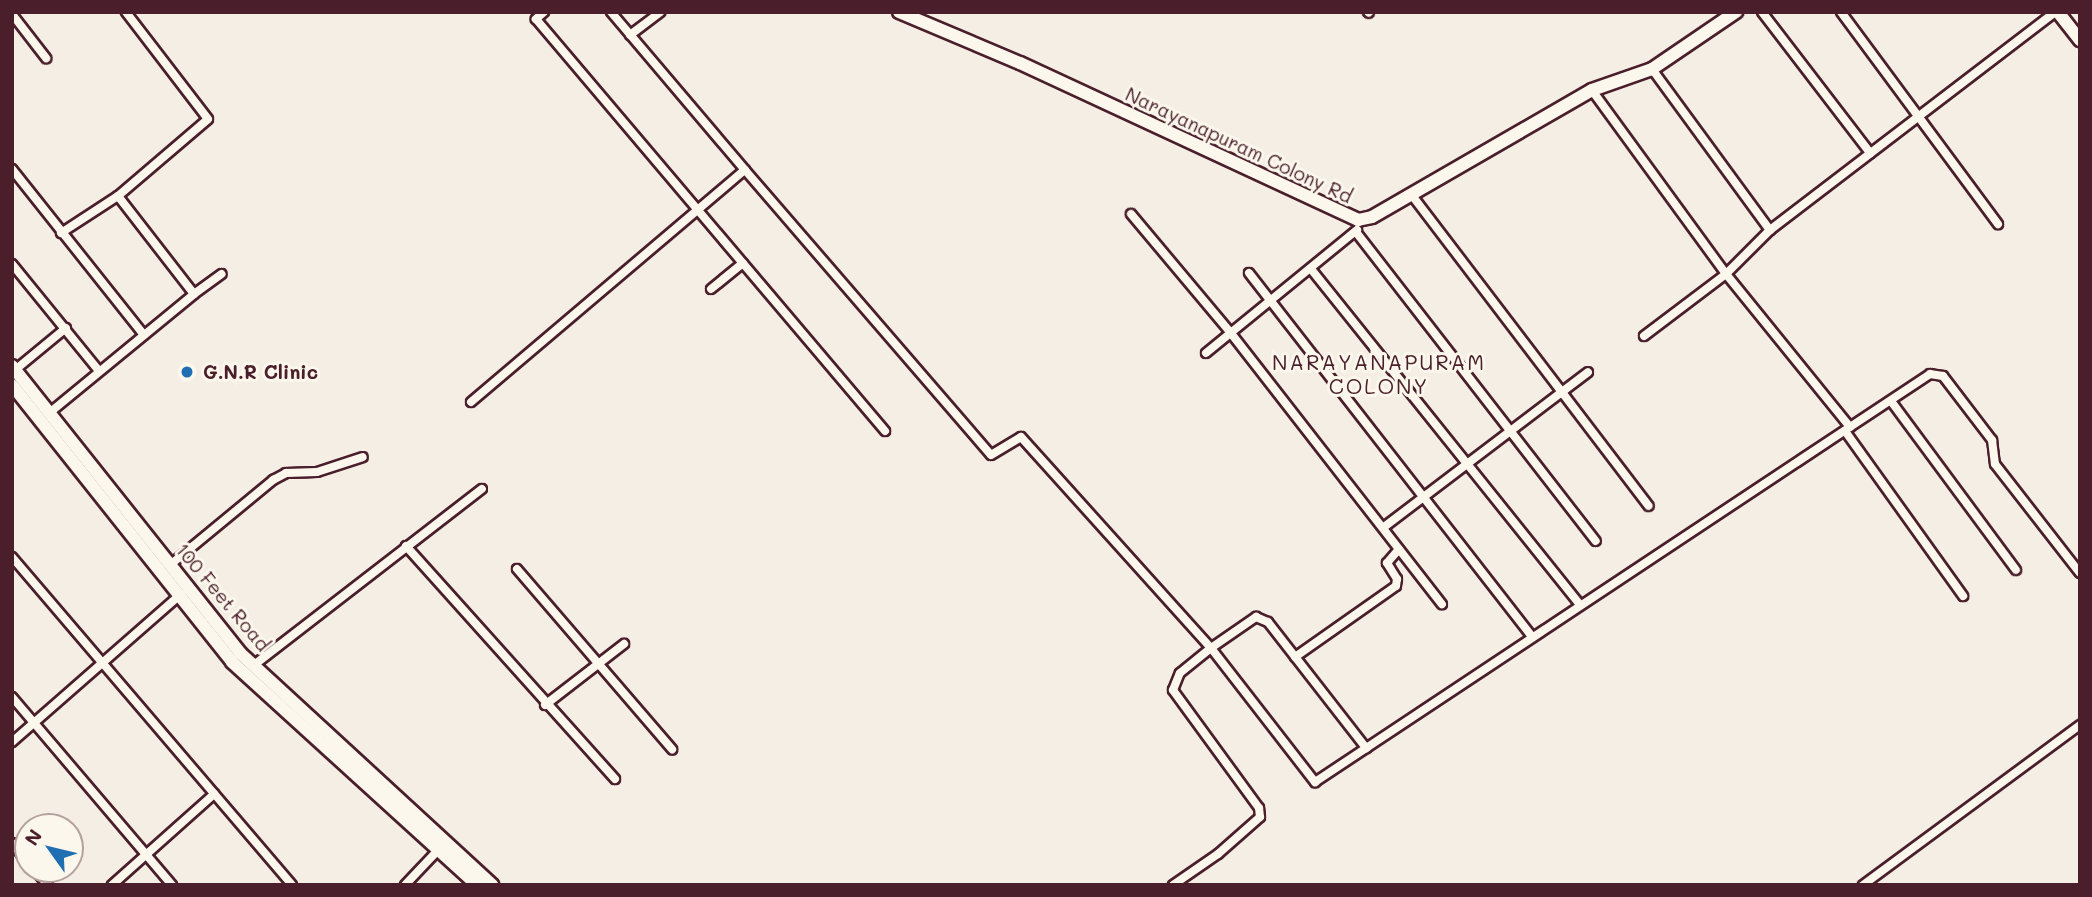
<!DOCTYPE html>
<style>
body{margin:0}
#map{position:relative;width:2092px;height:897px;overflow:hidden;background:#f4eee4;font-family:Mali,sans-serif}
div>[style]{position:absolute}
.roads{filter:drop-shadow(2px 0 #4a1f2b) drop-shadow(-2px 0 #4a1f2b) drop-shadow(0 2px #4a1f2b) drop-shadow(0 -2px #4a1f2b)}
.street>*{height:8px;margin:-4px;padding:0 4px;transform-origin:4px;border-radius:4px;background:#fbf7ec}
.secondary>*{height:12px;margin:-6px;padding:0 6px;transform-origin:6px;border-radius:6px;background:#fbf7ec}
.dots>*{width:19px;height:19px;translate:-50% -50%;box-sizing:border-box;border:4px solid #fbf7ec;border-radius:50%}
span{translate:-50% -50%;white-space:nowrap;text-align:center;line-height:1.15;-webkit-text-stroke:6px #fbf7ec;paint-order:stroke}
.street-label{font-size:19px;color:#4a1f2b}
.poi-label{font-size:19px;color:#4a1f2b;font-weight:700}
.left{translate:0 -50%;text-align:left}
.neighbourhood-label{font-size:21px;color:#4a1f2b;letter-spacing:2px}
.frame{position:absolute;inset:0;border:14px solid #4a1f2b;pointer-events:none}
.north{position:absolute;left:14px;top:813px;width:70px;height:70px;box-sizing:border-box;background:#fbf7ec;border:2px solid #b4a19f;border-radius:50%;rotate:304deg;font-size:19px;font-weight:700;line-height:28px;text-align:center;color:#4a1f2b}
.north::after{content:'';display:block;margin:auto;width:24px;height:32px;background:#1f6fb2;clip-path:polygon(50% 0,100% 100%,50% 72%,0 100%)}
</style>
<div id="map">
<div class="roads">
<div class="street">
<i style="left:544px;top:12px;width:11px;rotate:139deg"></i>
<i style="left:536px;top:19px;width:540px;rotate:49.73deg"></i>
<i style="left:611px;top:12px;width:207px;rotate:49.7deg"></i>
<i style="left:1368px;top:12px;width:1px;rotate:45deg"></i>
<i style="left:1762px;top:12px;width:178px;rotate:52.5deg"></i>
<i style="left:1841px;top:12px;width:264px;rotate:53.5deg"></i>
<i style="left:12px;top:14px;width:56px;rotate:52.3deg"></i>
<i style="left:630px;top:35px;width:38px;rotate:-37deg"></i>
<i style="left:1652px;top:69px;width:200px;rotate:53.8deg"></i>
<i style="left:12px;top:169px;width:212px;rotate:51.5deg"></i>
<i style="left:1411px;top:194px;width:392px;rotate:52.7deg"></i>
<i style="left:1131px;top:214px;width:154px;rotate:50deg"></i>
<i style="left:1230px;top:332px;width:345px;rotate:52.1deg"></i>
<i style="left:1356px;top:232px;width:391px;rotate:52.2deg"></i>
<i style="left:61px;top:233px;width:68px;rotate:-33deg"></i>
<i style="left:118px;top:196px;width:118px;rotate:-40.5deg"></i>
<i style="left:208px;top:119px;width:135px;rotate:-127.5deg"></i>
<i style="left:12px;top:264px;width:138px;rotate:50.9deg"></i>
<i style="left:1311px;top:269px;width:429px;rotate:51.3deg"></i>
<i style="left:1249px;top:273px;width:459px;rotate:52.1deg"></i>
<i style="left:711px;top:289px;width:41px;rotate:-39.1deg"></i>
<i style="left:194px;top:294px;width:34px;rotate:-36deg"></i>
<i style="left:1644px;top:336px;width:103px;rotate:-37.1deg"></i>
<i style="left:1726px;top:274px;width:62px;rotate:-45deg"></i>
<i style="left:1770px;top:230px;width:359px;rotate:-37.4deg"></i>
<i style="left:1206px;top:353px;width:195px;rotate:-39.2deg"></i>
<i style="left:15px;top:370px;width:66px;rotate:-39.5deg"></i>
<i style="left:1891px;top:401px;width:210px;rotate:53.5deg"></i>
<i style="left:471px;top:402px;width:359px;rotate:-40.3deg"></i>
<i style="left:745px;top:170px;width:376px;rotate:49.2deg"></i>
<i style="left:991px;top:455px;width:35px;rotate:-31deg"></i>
<i style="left:1021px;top:437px;width:284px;rotate:48deg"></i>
<i style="left:1211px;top:648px;width:170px;rotate:52.2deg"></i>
<i style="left:1315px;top:782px;width:642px;rotate:-33.57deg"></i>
<i style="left:1850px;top:427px;width:197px;rotate:-129deg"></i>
<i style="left:1726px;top:274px;width:228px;rotate:-126.1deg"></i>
<i style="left:48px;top:414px;width:189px;rotate:-39.4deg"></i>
<i style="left:194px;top:294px;width:124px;rotate:-127.8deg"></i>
<i style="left:1850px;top:427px;width:96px;rotate:-33.5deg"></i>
<i style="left:1930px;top:374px;width:13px;rotate:9deg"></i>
<i style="left:1943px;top:376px;width:81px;rotate:52.6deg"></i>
<i style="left:1992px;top:440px;width:24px;rotate:83deg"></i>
<i style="left:1995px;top:464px;width:138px;rotate:52.1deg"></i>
<i style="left:1845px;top:431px;width:203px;rotate:54.4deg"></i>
<i style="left:1384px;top:527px;width:256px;rotate:-37.2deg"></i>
<i style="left:406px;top:546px;width:313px;rotate:48.1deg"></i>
<i style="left:12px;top:557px;width:431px;rotate:49.5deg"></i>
<i style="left:170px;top:565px;width:134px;rotate:-39.5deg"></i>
<i style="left:273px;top:480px;width:15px;rotate:-28deg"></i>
<i style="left:286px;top:473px;width:31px;rotate:-2deg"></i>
<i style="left:317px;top:472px;width:48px;rotate:-18.1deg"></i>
<i style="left:517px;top:569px;width:238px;rotate:49.3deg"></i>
<i style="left:1295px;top:657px;width:123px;rotate:-35.1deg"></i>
<i style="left:1396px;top:586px;width:7px;rotate:-82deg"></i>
<i style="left:1397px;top:579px;width:19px;rotate:-122deg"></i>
<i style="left:1387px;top:563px;width:18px;rotate:-49deg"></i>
<i style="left:254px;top:665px;width:288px;rotate:-37.7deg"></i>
<i style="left:12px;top:697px;width:247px;rotate:49.6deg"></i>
<i style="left:545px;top:705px;width:100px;rotate:-37.7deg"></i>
<i style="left:12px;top:742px;width:225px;rotate:-41.2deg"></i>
<i style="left:12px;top:843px;width:25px;rotate:50deg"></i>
<i style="left:34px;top:869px;width:21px;rotate:49deg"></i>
<i style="left:112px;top:885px;width:137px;rotate:-41.7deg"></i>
<i style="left:405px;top:885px;width:50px;rotate:-46.6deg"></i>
<i style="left:1173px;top:885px;width:55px;rotate:-34.6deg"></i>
<i style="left:1218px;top:854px;width:56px;rotate:-41.4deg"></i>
<i style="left:1260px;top:817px;width:9px;rotate:-96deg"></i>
<i style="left:1259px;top:808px;width:146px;rotate:-126.1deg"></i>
<i style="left:1173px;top:690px;width:18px;rotate:-68deg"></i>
<i style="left:1180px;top:673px;width:40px;rotate:-39deg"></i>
<i style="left:1211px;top:648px;width:55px;rotate:-34.6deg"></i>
<i style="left:1256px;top:617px;width:13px;rotate:23deg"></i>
<i style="left:1268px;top:622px;width:160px;rotate:52.1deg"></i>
<i style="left:1863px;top:885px;width:270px;rotate:-36.4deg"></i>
</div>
<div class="secondary">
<i style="left:899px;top:12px;width:131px;rotate:22.9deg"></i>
<i style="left:1020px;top:63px;width:373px;rotate:24.9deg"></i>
<i style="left:1358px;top:220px;width:14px;rotate:-12deg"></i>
<i style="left:1372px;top:217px;width:254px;rotate:-30deg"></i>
<i style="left:1592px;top:90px;width:64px;rotate:-19.3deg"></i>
<i style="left:1652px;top:69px;width:102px;rotate:-34.2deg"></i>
<i style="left:2058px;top:12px;width:36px;rotate:52deg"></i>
<i style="left:12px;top:366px;width:367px;rotate:51.5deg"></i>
<i style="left:240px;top:653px;width:343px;rotate:42.6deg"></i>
<i style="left:12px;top:385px;width:354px;rotate:51.5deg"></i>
<i style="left:232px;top:662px;width:331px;rotate:42.3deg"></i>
</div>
</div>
<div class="dots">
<i style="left:187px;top:372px;background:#1f6fb2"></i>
</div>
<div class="street-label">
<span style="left:1239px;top:145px;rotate:25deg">Narayanapuram Colony Rd</span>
<span style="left:223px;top:597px;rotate:50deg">100 Feet Road</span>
</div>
<div class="poi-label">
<span class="left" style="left:203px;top:372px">G.N.R Clinic</span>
</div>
<div class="neighbourhood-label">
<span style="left:1379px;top:374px">NARAYANAPURAM<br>COLONY</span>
</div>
<div class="frame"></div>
<div class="north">N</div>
</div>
